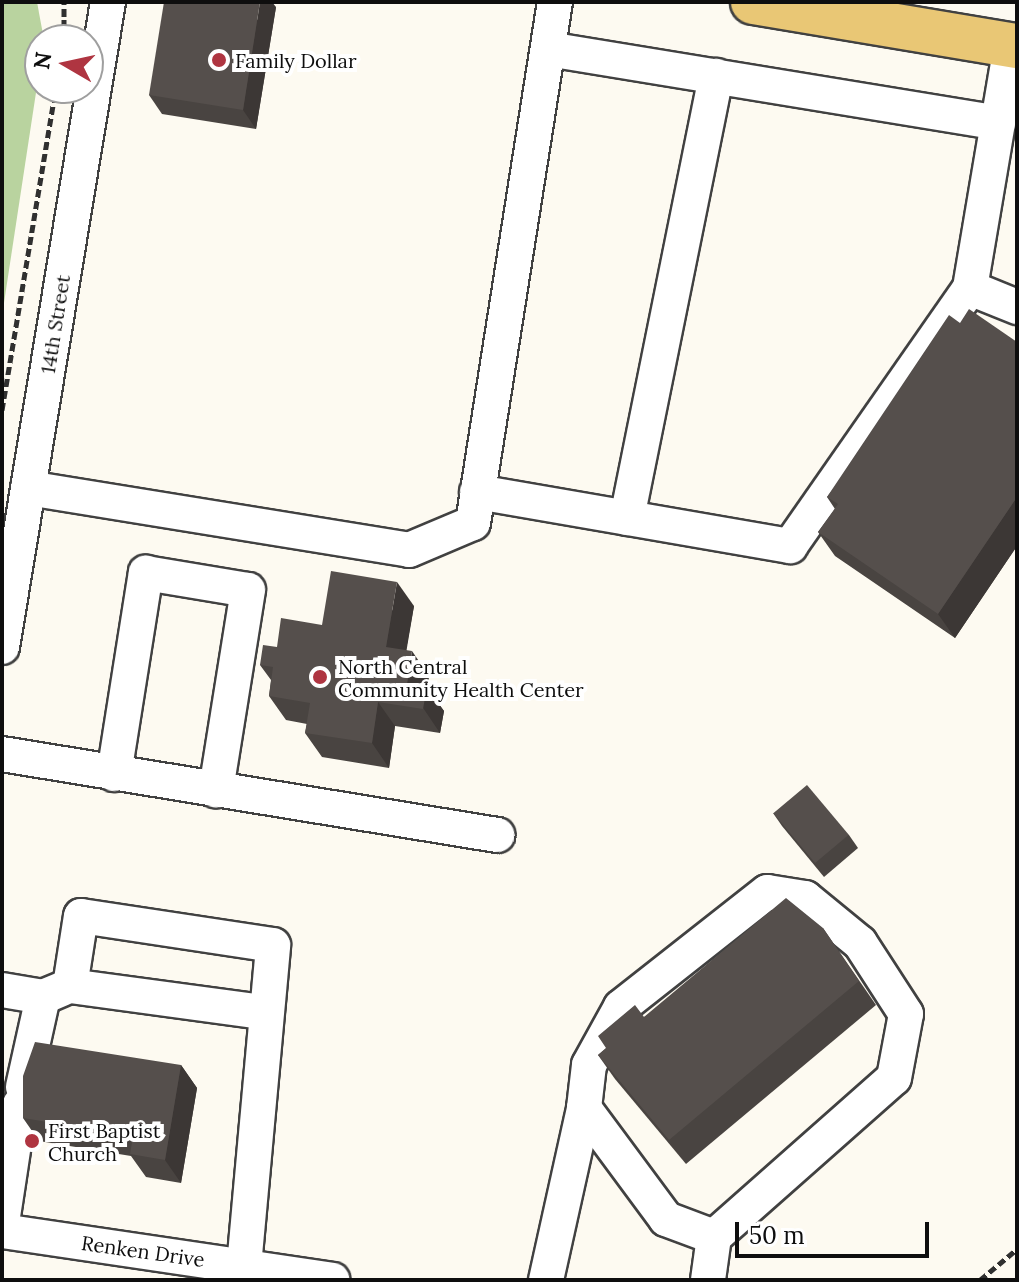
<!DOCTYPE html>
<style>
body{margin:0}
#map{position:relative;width:1019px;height:1282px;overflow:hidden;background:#fdfaf1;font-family:Lora,serif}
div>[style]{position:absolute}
.forest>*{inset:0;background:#b9d39f}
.path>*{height:5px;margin-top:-2.5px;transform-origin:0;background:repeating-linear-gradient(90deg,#303030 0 8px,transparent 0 12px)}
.roads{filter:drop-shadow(2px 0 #414141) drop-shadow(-2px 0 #414141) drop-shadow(0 2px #414141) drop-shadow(0 -2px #414141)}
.minor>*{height:34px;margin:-17px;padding:0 17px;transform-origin:17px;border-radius:17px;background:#fff}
.major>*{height:44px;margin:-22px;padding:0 22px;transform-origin:22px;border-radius:22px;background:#e9c775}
.wall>*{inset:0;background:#494441}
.shaded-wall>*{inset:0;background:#3c3735}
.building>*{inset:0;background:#554f4c;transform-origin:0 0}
.dots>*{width:22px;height:22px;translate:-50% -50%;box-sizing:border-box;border:4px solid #fff;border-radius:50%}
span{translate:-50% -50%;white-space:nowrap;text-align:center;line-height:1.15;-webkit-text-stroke:8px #fff;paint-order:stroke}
.poi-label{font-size:20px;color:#0e0e0e}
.left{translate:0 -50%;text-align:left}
.street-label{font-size:20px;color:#0e0e0e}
.frame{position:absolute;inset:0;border:4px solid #0e0e0e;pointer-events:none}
.north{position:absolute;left:24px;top:24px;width:80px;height:80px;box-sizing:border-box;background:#fff;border:2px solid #9f9f9f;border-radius:50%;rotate:279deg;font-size:22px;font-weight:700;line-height:32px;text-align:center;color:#0e0e0e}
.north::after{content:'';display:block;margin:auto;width:28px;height:36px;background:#af3541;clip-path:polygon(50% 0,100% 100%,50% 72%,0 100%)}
.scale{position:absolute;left:735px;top:1222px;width:194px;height:36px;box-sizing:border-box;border:4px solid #0e0e0e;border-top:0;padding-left:10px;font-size:24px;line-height:28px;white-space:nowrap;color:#0e0e0e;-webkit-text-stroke:6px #fff;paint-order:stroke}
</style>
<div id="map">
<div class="forest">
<i style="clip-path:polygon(2px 2px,37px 2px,44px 40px,2px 316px)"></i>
</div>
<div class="path">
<i style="left:64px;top:40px;width:38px;rotate:-90deg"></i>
<i style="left:2px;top:410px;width:326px;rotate:-80.5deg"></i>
<i style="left:980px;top:1280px;width:48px;rotate:-40deg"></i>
</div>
<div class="roads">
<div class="minor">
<i style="left:548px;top:49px;width:456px;rotate:9.3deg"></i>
<i style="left:970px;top:288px;width:51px;rotate:22deg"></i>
<i style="left:28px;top:488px;width:386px;rotate:9.2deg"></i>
<i style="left:409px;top:550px;width:69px;rotate:-22.9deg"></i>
<i style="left:473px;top:523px;width:527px;rotate:-81.06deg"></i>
<i style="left:477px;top:492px;width:318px;rotate:9.8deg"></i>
<i style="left:790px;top:546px;width:315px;rotate:-55.1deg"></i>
<i style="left:970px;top:288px;width:246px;rotate:-80.4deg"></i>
<i style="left:627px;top:518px;width:451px;rotate:-78.6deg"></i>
<i style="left:2px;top:647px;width:654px;rotate:-80.67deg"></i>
<i style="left:2px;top:754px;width:502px;rotate:9.29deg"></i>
<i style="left:114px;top:774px;width:204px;rotate:-81deg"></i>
<i style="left:146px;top:573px;width:103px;rotate:9.5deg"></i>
<i style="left:248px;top:590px;width:203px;rotate:99.1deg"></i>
<i style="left:2px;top:990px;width:42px;rotate:9.7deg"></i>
<i style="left:43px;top:997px;width:21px;rotate:-23deg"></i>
<i style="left:23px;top:1087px;width:92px;rotate:-77.5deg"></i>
<i style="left:2px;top:1223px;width:120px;rotate:-81.4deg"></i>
<i style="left:2px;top:1231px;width:334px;rotate:8.4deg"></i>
<i style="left:244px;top:1266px;width:322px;rotate:-84.8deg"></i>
<i style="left:273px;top:945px;width:194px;rotate:-171.4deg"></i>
<i style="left:81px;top:916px;width:71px;rotate:98.9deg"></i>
<i style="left:70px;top:986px;width:195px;rotate:7.7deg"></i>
<i style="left:546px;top:1280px;width:176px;rotate:-77.5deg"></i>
<i style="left:708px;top:1280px;width:43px;rotate:-82.1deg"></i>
<i style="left:714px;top:1237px;width:240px;rotate:-41.5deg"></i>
<i style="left:894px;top:1078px;width:65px;rotate:-79.4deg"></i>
<i style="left:906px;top:1014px;width:85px;rotate:-122.9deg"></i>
<i style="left:860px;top:943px;width:71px;rotate:-140.7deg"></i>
<i style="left:805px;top:898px;width:38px;rotate:-171deg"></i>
<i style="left:767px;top:892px;width:186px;rotate:141.8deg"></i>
<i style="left:621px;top:1007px;width:66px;rotate:118.9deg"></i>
<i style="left:589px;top:1065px;width:43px;rotate:96.6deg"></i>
<i style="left:584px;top:1108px;width:138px;rotate:53.5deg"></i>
<i style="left:666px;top:1219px;width:51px;rotate:20.6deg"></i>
</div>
<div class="major">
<i style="left:753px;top:2px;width:268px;rotate:9.5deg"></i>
</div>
</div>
<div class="wall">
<i style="clip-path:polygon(276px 7px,256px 129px,162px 114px,149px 95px)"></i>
<i style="clip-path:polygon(960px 323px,1017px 342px,1017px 546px,955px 638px,835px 556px,818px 532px,835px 509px,827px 497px)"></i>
<i style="clip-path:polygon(414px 606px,406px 650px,429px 676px,427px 688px,444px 711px,440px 733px,395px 726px,389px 768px,322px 757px,305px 733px,307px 724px,286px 720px,269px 696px,271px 680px,260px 665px,277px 647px,322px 625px)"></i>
<i style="clip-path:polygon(773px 813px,849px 835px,858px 848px,824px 877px,782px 826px)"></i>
<i style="clip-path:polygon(823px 928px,876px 1005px,686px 1164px,615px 1079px,598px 1055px,644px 1017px)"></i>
<i style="clip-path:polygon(181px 1065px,197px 1088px,181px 1183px,146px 1177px,131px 1156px,39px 1141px,23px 1118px)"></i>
</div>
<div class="shaded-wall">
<i style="clip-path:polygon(260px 2px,272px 2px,276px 7px,256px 129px,243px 110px)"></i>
<i style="clip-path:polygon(1017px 497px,1017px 546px,955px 638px,938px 614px)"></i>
<i style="clip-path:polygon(397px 582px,414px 606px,403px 671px,386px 647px)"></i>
<i style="clip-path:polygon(412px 651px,429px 676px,427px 688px,444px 711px,440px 733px,407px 684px)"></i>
<i style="clip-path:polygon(378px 702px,395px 726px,389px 768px,372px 743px)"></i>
<i style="clip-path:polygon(181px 1065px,197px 1088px,181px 1183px,165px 1160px)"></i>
</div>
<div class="building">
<i style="clip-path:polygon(164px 2px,260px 2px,243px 110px,149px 95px)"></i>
<i style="clip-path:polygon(969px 309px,1017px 342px,1017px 497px,938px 614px,818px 532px,838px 504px,827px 497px,949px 315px,960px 323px)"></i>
<i style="clip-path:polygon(331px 571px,397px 582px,386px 647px,412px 651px,407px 684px,427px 687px,423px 709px,378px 702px,372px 743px,305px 733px,310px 703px,269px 696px,273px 667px,260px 665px,263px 645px,277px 647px,281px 618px,322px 625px)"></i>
<i style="left:807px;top:785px;width:65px;height:44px;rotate:50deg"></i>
<i style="clip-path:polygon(786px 898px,823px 928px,859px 981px,669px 1140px,598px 1055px,606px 1048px,598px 1036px,635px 1005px,644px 1017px)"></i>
<i style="clip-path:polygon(35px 1042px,181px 1065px,165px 1160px,130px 1154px,133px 1136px,23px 1118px,23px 1076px)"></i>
</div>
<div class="dots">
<i style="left:219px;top:60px;background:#af3541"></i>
<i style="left:320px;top:677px;background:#af3541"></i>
<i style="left:32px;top:1141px;background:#af3541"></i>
</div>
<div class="poi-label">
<span class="left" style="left:235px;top:60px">Family Dollar</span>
<span class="left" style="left:338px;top:678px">North Central<br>Community Health Center</span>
<span class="left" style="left:48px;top:1142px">First Baptist<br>Church</span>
</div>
<div class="street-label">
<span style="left:55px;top:324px;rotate:-81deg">14th Street</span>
<span style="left:143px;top:1251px;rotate:8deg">Renken Drive</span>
</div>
<div class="frame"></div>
<div class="north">N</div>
<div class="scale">50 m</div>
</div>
